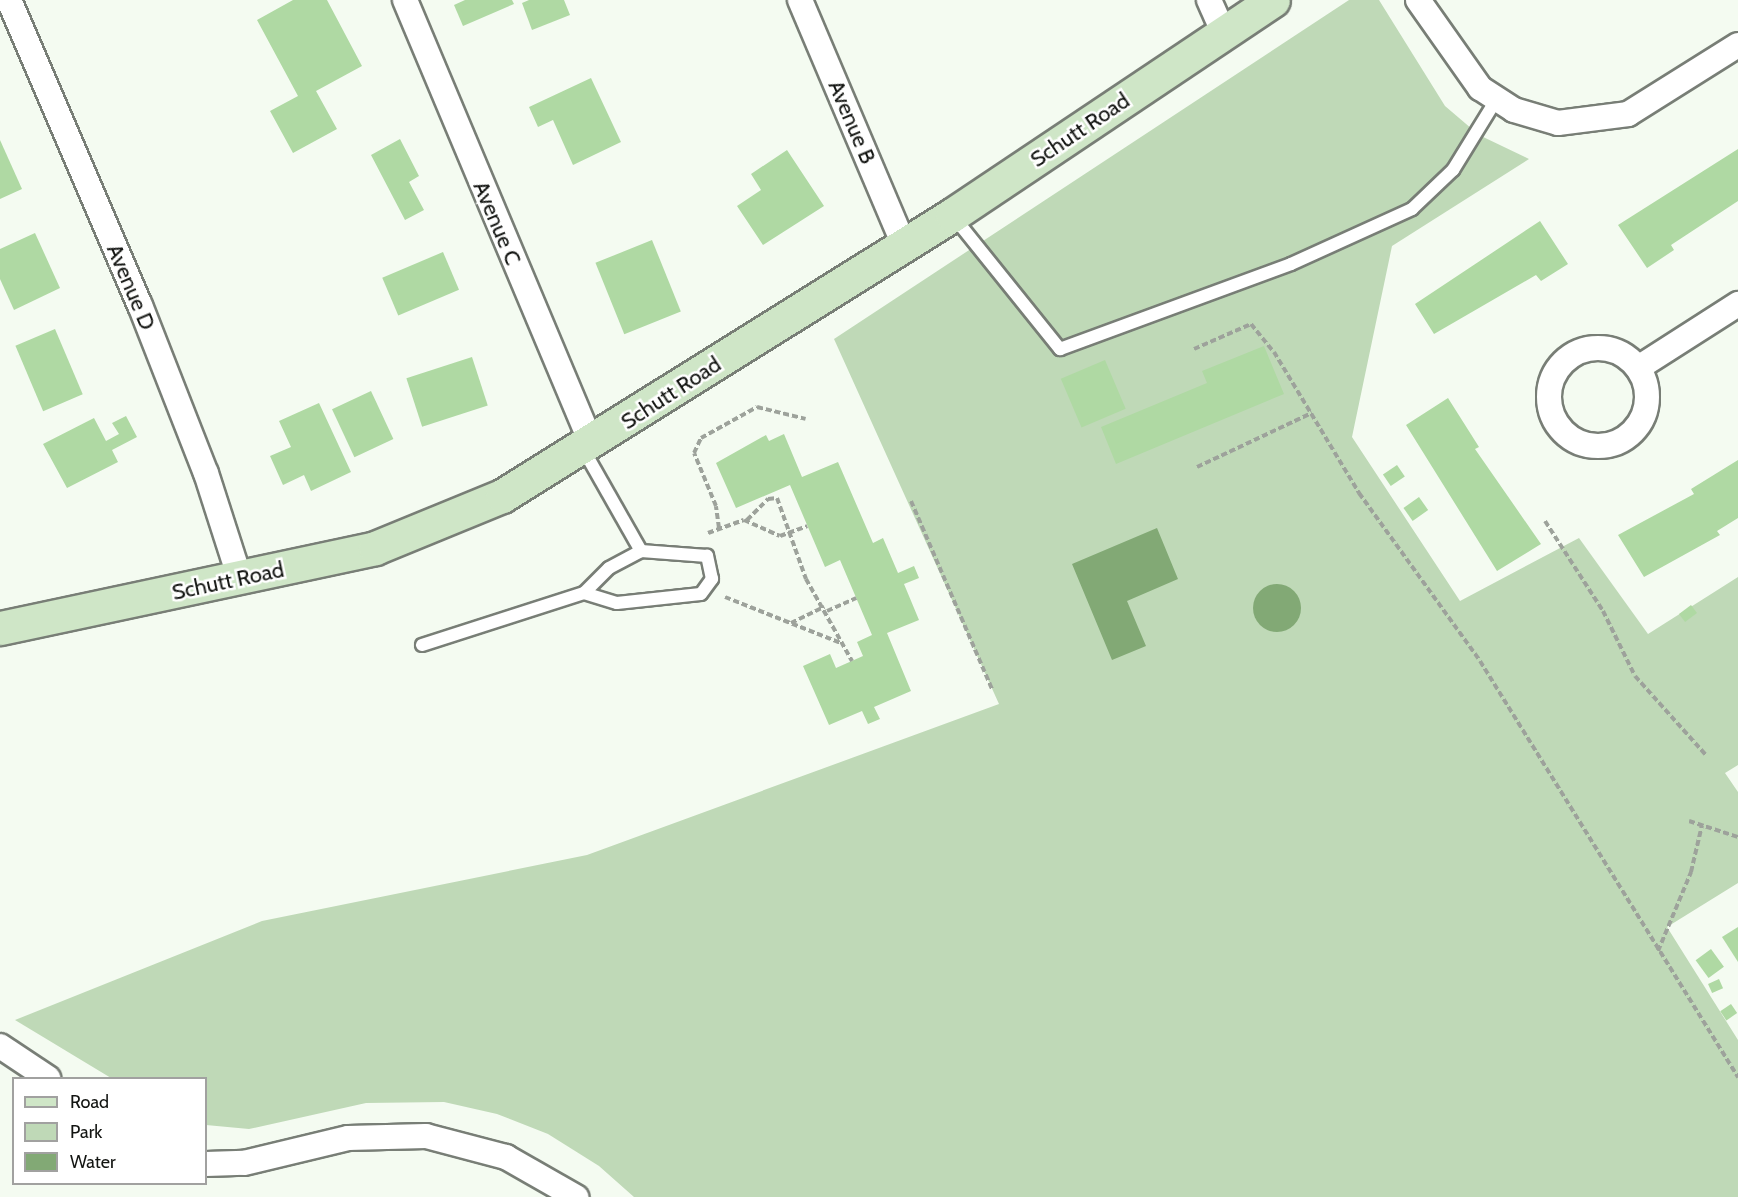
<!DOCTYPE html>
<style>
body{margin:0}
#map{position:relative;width:1738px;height:1197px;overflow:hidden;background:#f4fbf1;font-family:Cabin,sans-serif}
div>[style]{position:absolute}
.green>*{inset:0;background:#bfd9b7}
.water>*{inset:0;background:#82a975}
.round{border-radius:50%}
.building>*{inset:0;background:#afd9a3;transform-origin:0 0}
.path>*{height:4px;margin-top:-2px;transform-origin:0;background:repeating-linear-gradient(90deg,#9da29b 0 6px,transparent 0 9px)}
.roads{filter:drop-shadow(2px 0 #787e76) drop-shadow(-2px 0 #787e76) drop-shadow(0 2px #787e76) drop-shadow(0 -2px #787e76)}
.lane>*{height:12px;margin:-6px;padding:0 6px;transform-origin:6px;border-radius:6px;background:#fff}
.street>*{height:24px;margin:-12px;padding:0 12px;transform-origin:12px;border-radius:12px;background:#fff}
.street>.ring{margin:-12px;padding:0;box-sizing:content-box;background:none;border:24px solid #fff;border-radius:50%}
.secondary>*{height:33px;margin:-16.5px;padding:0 16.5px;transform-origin:16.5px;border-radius:16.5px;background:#cfe6c7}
span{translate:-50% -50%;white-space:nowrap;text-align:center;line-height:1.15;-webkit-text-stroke:5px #fff;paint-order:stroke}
.street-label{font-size:22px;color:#131512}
.legend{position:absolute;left:12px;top:1077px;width:195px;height:108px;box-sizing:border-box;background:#fff;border:2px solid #a1a1a0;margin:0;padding:8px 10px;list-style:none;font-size:18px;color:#131512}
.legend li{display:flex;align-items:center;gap:12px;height:30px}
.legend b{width:30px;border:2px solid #a1a1a0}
</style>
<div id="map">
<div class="green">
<i style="clip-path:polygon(1349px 0,1379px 0,1445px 106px,1479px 135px,1529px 159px,1392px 246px,1352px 437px,1460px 601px,1579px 538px,1648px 634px,1738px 577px,1738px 765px,1725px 773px,1738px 792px,1738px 883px,1667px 927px,1738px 1040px,1738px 1197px,634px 1197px,599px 1166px,548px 1134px,497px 1114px,444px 1102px,366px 1103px,249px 1129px,206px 1125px,206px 1078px,111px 1078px,15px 1020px,262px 921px,587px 855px,999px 704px,834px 339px)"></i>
</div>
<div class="water">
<i style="clip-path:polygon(1157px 528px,1178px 579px,1127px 601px,1146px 646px,1112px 660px,1072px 564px)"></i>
<i class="round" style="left:1253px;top:584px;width:48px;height:48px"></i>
</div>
<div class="building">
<i style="clip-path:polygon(293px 0,327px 0,362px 66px,316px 91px,337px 129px,293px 153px,270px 111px,298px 96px,257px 20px)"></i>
<i style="clip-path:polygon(465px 0,512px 0,514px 4px,463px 26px,454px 5px)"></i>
<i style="clip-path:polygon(529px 0,564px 0,570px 15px,532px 30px,522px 3px)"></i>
<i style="clip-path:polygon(591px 78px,621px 142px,573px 165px,553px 120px,538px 127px,529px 107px)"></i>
<i style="clip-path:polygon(400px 139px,419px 176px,409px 182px,424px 210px,405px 220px,371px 155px)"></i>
<i style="clip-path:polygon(0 140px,22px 189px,0 199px)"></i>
<i style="clip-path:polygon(1738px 149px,1738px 201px,1671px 245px,1674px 250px,1647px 268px,1618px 225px)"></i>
<i style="clip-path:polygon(787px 150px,824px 206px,763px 245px,737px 206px,761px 190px,751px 174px)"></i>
<i style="clip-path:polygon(1540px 221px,1568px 264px,1541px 281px,1536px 275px,1434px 334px,1415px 304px)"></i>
<i style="clip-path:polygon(35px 233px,60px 288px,14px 310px,0 279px,0 249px)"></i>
<i style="left:652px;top:240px;width:77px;height:61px;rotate:68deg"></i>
<i style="left:443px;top:252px;width:41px;height:66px;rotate:67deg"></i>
<i style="left:55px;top:329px;width:71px;height:43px;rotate:67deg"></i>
<i style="clip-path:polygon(1264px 346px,1284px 394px,1116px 464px,1101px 427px,1207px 383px,1202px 371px)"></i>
<i style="left:472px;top:357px;width:51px;height:69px;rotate:72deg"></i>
<i style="left:1105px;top:360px;width:53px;height:48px;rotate:67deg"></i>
<i style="left:371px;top:391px;width:53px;height:43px;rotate:65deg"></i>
<i style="clip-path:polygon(1448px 398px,1479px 447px,1475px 449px,1541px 544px,1497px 571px,1406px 425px)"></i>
<i style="clip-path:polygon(319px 403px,351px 472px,311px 491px,304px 475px,283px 485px,270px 456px,291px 447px,279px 421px)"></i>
<i style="clip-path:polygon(126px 416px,137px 437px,112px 450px,118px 462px,67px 488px,43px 444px,94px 418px,106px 441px,119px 434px,112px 423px)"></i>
<i style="clip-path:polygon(784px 434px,802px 477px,838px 462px,873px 543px,883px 538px,898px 573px,914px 566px,919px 578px,904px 584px,919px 620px,887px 633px,911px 691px,874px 707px,880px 719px,868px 724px,862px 711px,829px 725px,803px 666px,830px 654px,836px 668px,863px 656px,857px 642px,872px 635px,840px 560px,825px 567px,790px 485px,736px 508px,716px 463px,766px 435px,769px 441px)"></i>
<i style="clip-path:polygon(1738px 460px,1738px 518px,1717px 531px,1720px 535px,1644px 577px,1618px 535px,1694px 494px,1691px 489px)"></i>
<i style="left:1397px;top:465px;width:14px;height:17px;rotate:56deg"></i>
<i style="left:1419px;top:497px;width:16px;height:19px;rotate:55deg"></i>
<i style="left:1691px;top:605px;width:10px;height:15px;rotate:53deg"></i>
<i style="clip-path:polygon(1738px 927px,1738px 962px,1722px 937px)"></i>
<i style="left:1711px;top:949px;width:22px;height:19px;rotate:54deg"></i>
<i style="left:1719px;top:979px;width:10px;height:12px;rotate:66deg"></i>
<i style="left:1731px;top:1004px;width:11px;height:13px;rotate:56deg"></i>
</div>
<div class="path">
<i style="left:1194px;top:349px;width:62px;rotate:-23.7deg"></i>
<i style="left:1251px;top:324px;width:36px;rotate:51deg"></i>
<i style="left:1274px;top:352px;width:165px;rotate:58.9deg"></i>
<i style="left:1359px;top:493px;width:207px;rotate:54.2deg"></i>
<i style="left:1480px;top:661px;width:490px;rotate:58.2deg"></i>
<i style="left:1197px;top:467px;width:127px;rotate:-25.2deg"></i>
<i style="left:911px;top:501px;width:205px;rotate:66.7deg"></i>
<i style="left:747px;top:520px;width:30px;rotate:-45deg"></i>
<i style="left:768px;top:499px;width:9px;rotate:-6deg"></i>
<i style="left:777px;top:498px;width:86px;rotate:70.3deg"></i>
<i style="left:806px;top:579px;width:94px;rotate:60.7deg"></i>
<i style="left:1545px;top:521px;width:107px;rotate:57.2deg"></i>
<i style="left:1603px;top:611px;width:72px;rotate:63.8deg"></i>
<i style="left:1635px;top:676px;width:106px;rotate:48.1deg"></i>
<i style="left:719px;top:528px;width:22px;rotate:-98deg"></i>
<i style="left:716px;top:506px;width:57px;rotate:-112.5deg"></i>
<i style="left:694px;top:453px;width:17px;rotate:-65deg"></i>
<i style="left:701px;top:438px;width:64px;rotate:-29deg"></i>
<i style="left:757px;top:407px;width:50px;rotate:13.8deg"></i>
<i style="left:708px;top:533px;width:38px;rotate:-20deg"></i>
<i style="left:744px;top:520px;width:39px;rotate:24deg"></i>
<i style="left:780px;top:536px;width:29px;rotate:-20deg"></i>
<i style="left:725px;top:597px;width:127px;rotate:21.7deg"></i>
<i style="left:827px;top:611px;width:32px;rotate:-24deg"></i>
<i style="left:791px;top:623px;width:37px;rotate:-26deg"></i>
<i style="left:1689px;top:821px;width:52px;rotate:18.1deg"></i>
<i style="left:1658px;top:951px;width:86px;rotate:-67.3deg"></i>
<i style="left:1691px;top:872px;width:48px;rotate:-76.8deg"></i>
</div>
<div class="roads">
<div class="lane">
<i style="left:953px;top:216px;width:171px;rotate:51.2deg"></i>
<i style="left:1060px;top:349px;width:246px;rotate:-20.2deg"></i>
<i style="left:1291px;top:264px;width:133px;rotate:-24.4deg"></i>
<i style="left:1412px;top:209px;width:57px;rotate:-43.6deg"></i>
<i style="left:1453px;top:170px;width:82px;rotate:-58.4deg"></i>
<i style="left:584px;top:593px;width:35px;rotate:-45deg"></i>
<i style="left:609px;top:568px;width:36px;rotate:-28deg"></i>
<i style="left:422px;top:645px;width:170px;rotate:-17.8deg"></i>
<i style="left:584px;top:593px;width:34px;rotate:17deg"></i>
<i style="left:617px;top:603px;width:84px;rotate:-6.1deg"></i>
<i style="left:701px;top:594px;width:19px;rotate:-54deg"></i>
<i style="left:712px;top:579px;width:24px;rotate:-102deg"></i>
<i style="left:707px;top:556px;width:66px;rotate:-175.7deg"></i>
<i style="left:641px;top:551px;width:117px;rotate:-119.6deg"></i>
</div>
<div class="street">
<i style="left:9px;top:0;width:332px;rotate:66.8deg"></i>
<i style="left:140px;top:305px;width:180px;rotate:68.6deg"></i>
<i style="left:206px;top:473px;width:111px;rotate:72.2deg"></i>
<i style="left:405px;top:0;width:482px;rotate:67.2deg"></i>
<i style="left:800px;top:0;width:266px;rotate:67deg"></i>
<i style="left:1209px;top:0;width:36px;rotate:66deg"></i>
<i style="left:1418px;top:0;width:108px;rotate:54.8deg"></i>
<i style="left:1480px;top:88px;width:40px;rotate:32.9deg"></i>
<i style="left:1514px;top:110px;width:46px;rotate:16.5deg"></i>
<i style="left:1558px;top:123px;width:71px;rotate:-7.3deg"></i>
<i style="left:1628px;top:114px;width:130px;rotate:-32.1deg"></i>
<i class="ring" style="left:1549px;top:348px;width:74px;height:74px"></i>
<i style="left:1638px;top:368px;width:119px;rotate:-32.6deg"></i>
<i style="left:0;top:1046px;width:58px;rotate:33.7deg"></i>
<i style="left:206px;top:1164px;width:38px;rotate:-2deg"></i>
<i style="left:244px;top:1163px;width:107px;rotate:-13.5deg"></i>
<i style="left:348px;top:1138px;width:78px;rotate:-1.5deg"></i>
<i style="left:426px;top:1136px;width:83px;rotate:14.7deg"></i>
<i style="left:506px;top:1157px;width:81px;rotate:29.7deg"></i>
</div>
<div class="secondary">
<i style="left:0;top:628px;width:383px;rotate:-12deg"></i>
<i style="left:375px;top:548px;width:137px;rotate:-22.3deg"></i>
<i style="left:502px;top:496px;width:531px;rotate:-31.98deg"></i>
<i style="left:952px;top:215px;width:386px;rotate:-33.8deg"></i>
</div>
</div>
<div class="street-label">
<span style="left:852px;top:122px;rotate:67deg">Avenue B</span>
<span style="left:1080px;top:130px;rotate:-34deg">Schutt Road</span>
<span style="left:497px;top:223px;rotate:67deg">Avenue C</span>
<span style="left:131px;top:287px;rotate:67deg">Avenue D</span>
<span style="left:671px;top:393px;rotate:-33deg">Schutt Road</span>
<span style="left:228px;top:581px;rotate:-12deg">Schutt Road</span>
</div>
<ul class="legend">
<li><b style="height:8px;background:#cfe6c7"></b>Road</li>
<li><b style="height:16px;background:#bfd9b7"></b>Park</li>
<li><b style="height:16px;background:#82a975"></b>Water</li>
</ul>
</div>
